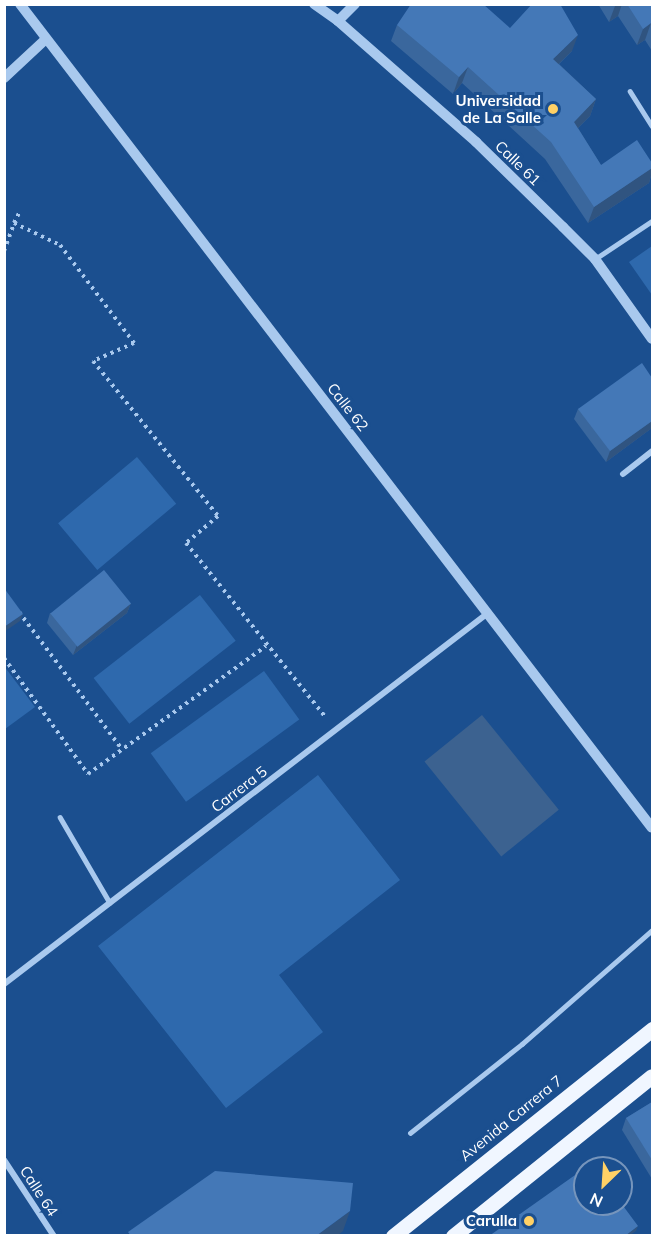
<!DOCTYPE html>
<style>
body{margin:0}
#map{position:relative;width:657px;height:1240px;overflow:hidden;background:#1b4f8f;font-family:Mulish,sans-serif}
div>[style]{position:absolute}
.green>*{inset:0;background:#2e69ad;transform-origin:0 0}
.water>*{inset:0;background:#3c6290;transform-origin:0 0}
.path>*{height:4px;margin-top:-2px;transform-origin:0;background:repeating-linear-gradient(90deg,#a9c9ee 0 3px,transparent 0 7.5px)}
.service>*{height:4.5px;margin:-2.25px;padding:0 2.25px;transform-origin:2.25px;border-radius:2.25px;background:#a9c9ee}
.minor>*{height:6px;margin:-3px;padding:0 3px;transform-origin:3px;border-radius:3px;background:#a9c9ee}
.tertiary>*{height:10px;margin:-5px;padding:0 5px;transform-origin:5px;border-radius:5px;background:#a9c9ee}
.primary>*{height:15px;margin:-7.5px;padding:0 7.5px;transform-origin:7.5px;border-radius:7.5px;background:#f0f6ff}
.wall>*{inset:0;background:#3a679d}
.shaded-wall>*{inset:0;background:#305480}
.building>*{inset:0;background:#4478b7;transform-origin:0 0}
.dots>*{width:16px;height:16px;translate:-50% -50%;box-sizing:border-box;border:3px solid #1b4f8f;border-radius:50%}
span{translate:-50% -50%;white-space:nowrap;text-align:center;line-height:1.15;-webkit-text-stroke:6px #1b4f8f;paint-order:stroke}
.poi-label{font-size:15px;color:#fff;font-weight:700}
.right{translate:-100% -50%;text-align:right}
.street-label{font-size:15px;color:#fff}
.frame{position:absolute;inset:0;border:6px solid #fff;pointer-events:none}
.north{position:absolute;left:573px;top:1156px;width:60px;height:60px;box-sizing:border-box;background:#1b4f8f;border:2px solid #7695bc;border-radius:50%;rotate:205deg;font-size:16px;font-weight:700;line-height:24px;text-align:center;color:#fff}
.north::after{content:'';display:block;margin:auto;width:21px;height:27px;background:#ffd166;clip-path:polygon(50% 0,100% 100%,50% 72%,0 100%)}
</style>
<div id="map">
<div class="green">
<i style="clip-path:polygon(652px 246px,652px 295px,629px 262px)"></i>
<i style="left:137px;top:457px;width:61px;height:103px;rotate:50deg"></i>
<i style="left:200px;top:595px;width:58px;height:135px;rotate:52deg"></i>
<i style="clip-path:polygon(4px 666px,35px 707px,5px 729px,4px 729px)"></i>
<i style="left:264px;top:671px;width:60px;height:140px;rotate:54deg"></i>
<i style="clip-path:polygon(318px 775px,400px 880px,279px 975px,323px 1032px,226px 1108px,98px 946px)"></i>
</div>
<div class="water">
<i style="left:482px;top:715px;width:122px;height:74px;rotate:51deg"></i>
</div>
<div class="path">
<i style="left:14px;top:223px;width:11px;rotate:-63deg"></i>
<i style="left:4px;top:251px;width:30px;rotate:-70deg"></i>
<i style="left:14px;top:223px;width:51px;rotate:25.6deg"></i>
<i style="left:60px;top:245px;width:123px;rotate:52.9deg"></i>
<i style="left:134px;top:343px;width:45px;rotate:156.3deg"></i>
<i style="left:93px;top:361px;width:199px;rotate:51.1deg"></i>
<i style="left:218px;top:516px;width:42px;rotate:139.8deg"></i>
<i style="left:186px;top:543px;width:224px;rotate:51.3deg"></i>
<i style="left:19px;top:612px;width:170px;rotate:53.1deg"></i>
<i style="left:4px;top:658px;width:143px;rotate:54.1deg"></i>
<i style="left:88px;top:774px;width:219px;rotate:-35.7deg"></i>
</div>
<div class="service">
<i style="left:630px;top:91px;width:41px;rotate:57.8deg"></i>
<i style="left:595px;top:259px;width:69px;rotate:-33.7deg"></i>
<i style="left:60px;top:817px;width:99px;rotate:59.8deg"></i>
<i style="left:410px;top:1133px;width:143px;rotate:-38.5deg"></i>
<i style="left:522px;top:1044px;width:173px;rotate:-41.2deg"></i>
</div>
<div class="minor">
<i style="left:623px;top:474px;width:37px;rotate:-38deg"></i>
<i style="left:4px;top:984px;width:610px;rotate:-37.47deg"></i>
<i style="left:4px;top:1160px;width:91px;rotate:56.7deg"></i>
</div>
<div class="tertiary">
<i style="left:20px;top:4px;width:1038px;rotate:52.51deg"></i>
<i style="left:314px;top:4px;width:29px;rotate:35deg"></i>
<i style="left:338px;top:21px;width:184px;rotate:41.2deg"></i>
<i style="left:476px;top:142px;width:122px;rotate:44.3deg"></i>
<i style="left:563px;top:227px;width:45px;rotate:45deg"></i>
<i style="left:595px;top:259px;width:98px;rotate:54.5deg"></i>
<i style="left:338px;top:21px;width:24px;rotate:-45deg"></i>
<i style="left:4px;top:78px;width:57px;rotate:-42.9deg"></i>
</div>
<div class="primary">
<i style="left:393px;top:1236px;width:332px;rotate:-38.6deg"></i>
<i style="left:453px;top:1236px;width:255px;rotate:-38.8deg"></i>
</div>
<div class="wall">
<i style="clip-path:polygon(598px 4px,652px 4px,652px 51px,645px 40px,637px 45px,618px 16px,609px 22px)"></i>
<i style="clip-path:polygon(397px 25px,510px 28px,572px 51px,559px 64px,596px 99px,590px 116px,578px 128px,601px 165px,652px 163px,652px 172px,649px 183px,588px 223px,545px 159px,462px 83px,453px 94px,391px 41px)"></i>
<i style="clip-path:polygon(652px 378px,652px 428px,606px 462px,574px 419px,578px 409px)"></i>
<i style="clip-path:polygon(131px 603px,127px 613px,73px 655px,47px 623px,50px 613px)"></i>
<i style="clip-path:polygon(652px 1102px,652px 1179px,622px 1130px,626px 1118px)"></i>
</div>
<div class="shaded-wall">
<i style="clip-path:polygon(617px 4px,622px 4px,618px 16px,609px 22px,615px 6px)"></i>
<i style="clip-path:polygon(651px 23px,645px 40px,637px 45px,643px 29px)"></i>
<i style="clip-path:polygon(578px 35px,572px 51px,547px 75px,553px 59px)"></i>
<i style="clip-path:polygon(468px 67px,462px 83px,453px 94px,459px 77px)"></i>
<i style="clip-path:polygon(596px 99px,590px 116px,568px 138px,574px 122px)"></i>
<i style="clip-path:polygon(652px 168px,652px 172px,649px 183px,588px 223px,594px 207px)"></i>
<i style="clip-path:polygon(652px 421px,652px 428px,606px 462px,610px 451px)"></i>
<i style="clip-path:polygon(131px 603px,127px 613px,73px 655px,77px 645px)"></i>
<i style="clip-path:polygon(23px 614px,20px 621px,4px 632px,4px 627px)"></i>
<i style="clip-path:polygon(350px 1211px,343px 1231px,337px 1236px,316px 1236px)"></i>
<i style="clip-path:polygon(638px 1226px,636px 1231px,629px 1236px,625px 1236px)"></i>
</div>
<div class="building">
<i style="clip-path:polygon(411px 4px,483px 4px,510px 28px,532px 4px,560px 4px,578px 35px,553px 59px,596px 99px,574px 122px,601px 165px,637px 140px,652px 163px,652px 168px,594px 207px,551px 142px,468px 67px,459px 77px,397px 25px)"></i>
<i style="clip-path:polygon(627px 4px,652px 4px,652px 26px,651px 23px,643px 29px)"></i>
<i style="clip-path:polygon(642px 363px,652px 378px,652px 421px,610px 451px,578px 409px)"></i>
<i style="left:104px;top:570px;width:43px;height:69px;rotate:51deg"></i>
<i style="clip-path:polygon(4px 588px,23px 614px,4px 627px)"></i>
<i style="clip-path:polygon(652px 1102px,652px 1160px,626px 1118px)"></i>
<i style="clip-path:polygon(593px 1163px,596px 1168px,585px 1168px)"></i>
<i style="clip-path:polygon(585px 1168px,585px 1204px,621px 1204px,621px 1203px,638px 1226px,625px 1236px,489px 1236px)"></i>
<i style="clip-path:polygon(215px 1171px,353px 1183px,350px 1211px,316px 1236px,131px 1236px,128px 1232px)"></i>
</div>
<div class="dots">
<i style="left:553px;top:109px;background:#ffd166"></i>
<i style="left:529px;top:1221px;background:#ffd166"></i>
</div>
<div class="poi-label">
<span class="right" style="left:541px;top:109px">Universidad<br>de La Salle</span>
<span class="right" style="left:517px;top:1221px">Carulla</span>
</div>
<div class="street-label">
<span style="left:518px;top:163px;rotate:44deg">Calle 61</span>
<span style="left:348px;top:407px;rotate:52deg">Calle 62</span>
<span style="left:239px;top:789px;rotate:-37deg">Carrera 5</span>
<span style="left:511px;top:1118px;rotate:-39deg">Avenida Carrera 7</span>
<span style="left:39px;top:1191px;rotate:57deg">Calle 64</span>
</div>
<div class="frame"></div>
<div class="north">N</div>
</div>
